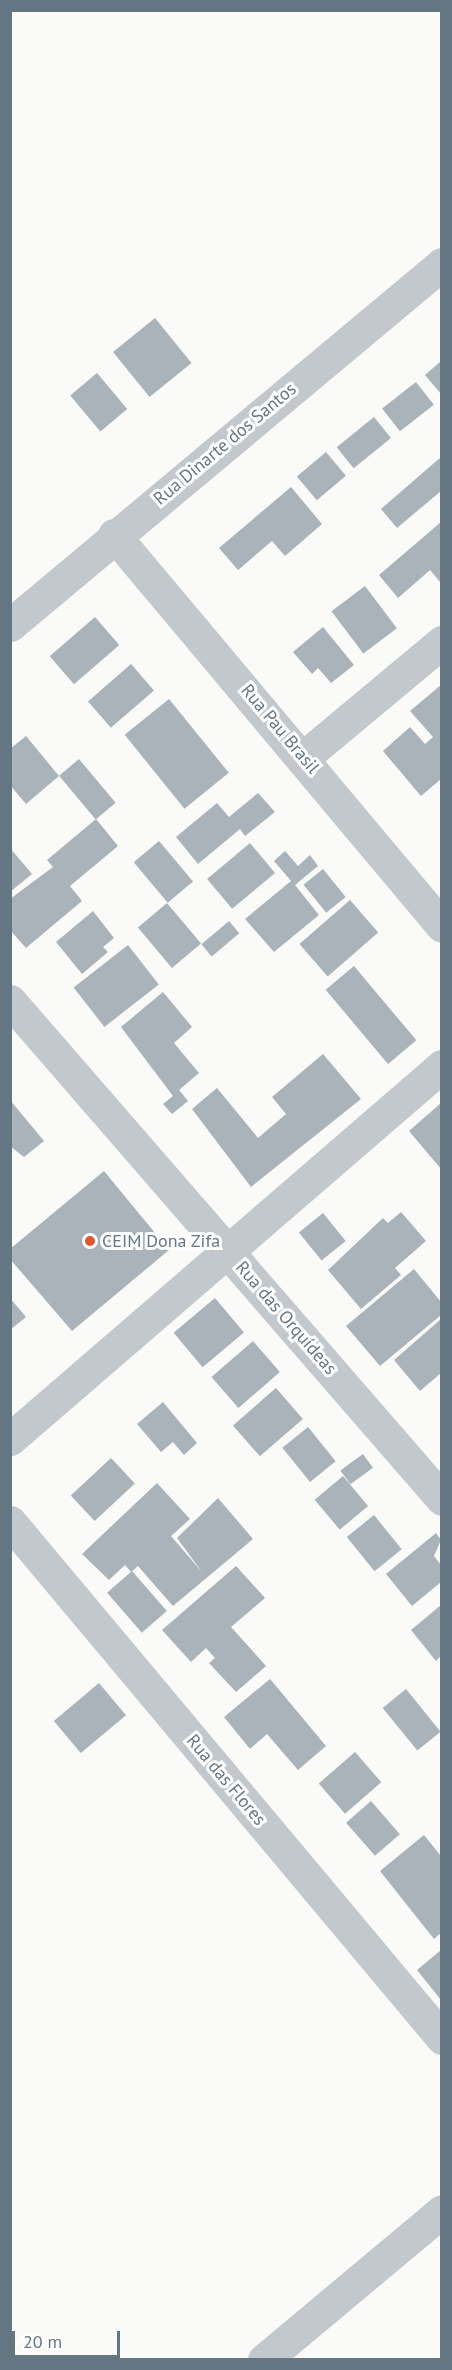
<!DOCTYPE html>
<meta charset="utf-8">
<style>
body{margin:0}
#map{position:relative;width:452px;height:2370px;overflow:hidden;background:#fafaf8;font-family:"PT Sans",sans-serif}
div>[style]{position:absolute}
.building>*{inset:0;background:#aab3b9;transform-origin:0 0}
.minor>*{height:33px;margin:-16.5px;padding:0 16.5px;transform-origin:16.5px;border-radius:16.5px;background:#c3c8cc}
.dots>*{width:16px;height:16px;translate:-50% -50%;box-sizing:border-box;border:3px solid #fff;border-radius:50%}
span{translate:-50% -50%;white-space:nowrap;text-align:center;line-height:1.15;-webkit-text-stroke:6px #fff;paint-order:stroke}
.street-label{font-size:18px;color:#657683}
.poi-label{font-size:18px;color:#657683}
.left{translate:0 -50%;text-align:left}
.frame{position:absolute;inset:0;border:12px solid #657683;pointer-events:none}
.scale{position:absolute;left:12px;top:2331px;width:108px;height:27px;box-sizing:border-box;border:3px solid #657683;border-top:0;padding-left:8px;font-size:18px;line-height:21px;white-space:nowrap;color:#657683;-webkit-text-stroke:4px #fff;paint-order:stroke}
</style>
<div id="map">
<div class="building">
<i style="left:155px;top:318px;width:58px;height:54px;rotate:51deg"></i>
<i style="clip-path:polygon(441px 361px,441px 394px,425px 375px)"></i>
<i style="left:97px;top:373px;width:47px;height:35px;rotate:50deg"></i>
<i style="left:416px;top:382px;width:29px;height:43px;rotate:52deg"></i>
<i style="left:374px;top:417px;width:27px;height:48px;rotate:51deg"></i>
<i style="left:326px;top:452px;width:31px;height:38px;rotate:50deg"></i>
<i style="clip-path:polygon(441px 457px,441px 491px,397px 528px,381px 509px)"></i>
<i style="clip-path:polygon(291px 487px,322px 524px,285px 556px,272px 541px,238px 570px,219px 548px)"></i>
<i style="clip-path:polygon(441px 522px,441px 583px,430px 570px,398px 598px,379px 575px)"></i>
<i style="left:365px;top:586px;width:53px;height:42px;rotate:53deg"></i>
<i style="left:95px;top:617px;width:37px;height:60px;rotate:49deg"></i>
<i style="clip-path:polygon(323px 627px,354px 665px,331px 683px,318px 668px,312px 674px,293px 652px)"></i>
<i style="left:131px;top:664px;width:35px;height:57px;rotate:49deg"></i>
<i style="clip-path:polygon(441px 685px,441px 779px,421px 796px,383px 751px,410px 727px,425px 744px,433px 737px,410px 711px)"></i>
<i style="left:169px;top:699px;width:95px;height:57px;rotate:51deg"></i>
<i style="clip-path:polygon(26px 736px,59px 776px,26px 804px,10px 785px,10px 749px)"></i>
<i style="left:79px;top:759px;width:57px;height:26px;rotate:50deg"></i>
<i style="clip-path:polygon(258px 793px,275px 812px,245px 836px,240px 829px,198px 864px,176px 837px,217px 803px,229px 817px)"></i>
<i style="clip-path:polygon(96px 819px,118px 846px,70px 886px,82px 901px,26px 948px,10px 930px,10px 899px,53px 867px,47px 860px)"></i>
<i style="left:159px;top:841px;width:53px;height:33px;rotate:50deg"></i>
<i style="left:250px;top:843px;width:39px;height:56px;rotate:50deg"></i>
<i style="clip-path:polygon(10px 848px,32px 874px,10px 892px)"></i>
<i style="clip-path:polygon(285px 851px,298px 866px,310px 855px,318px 866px,295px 885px,319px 915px,274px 952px,245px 919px,291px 881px,274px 861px)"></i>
<i style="left:323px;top:869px;width:36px;height:25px;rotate:51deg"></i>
<i style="left:350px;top:900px;width:43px;height:67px;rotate:49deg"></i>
<i style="left:167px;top:903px;width:53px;height:38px;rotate:50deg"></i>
<i style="clip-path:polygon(93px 911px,114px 938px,103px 947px,108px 952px,82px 974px,56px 942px)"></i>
<i style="left:229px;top:921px;width:16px;height:36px;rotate:50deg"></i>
<i style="left:128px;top:945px;width:50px;height:69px;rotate:52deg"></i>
<i style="left:354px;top:966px;width:97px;height:37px;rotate:50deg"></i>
<i style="clip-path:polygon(163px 992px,192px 1027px,174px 1043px,199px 1073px,179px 1090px,188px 1101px,172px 1114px,163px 1104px,173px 1096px,121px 1027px)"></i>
<i style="clip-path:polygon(323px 1054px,361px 1099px,251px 1187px,192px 1109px,217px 1088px,258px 1138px,286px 1114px,272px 1097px)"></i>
<i style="clip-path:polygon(10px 1100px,44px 1141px,24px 1157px,10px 1146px)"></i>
<i style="clip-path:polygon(441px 1103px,441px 1169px,409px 1131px)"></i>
<i style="clip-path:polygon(104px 1171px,169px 1250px,72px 1331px,10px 1259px,10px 1249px)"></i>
<i style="clip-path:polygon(401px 1212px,426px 1241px,395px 1268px,401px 1275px,361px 1309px,328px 1270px,383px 1218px,388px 1223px)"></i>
<i style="left:323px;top:1213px;width:36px;height:31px;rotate:51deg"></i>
<i style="clip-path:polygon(414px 1269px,441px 1302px,441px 1315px,380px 1366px,346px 1326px)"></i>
<i style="clip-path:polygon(10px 1298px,26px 1317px,10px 1330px)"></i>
<i style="left:215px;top:1298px;width:45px;height:54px;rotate:50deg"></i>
<i style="clip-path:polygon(441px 1319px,441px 1373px,420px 1391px,394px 1360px)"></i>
<i style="left:253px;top:1341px;width:41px;height:55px;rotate:49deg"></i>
<i style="left:276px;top:1388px;width:41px;height:57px;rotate:49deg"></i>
<i style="clip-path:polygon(163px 1402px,197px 1443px,184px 1455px,173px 1442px,161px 1452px,137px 1424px)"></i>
<i style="left:308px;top:1427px;width:44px;height:33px;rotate:51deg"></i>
<i style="left:363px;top:1454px;width:17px;height:28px;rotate:54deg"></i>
<i style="left:111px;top:1458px;width:35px;height:55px;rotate:47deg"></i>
<i style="left:343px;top:1476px;width:39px;height:37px;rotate:50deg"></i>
<i style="clip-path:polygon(157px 1483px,190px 1519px,171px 1536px,202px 1572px,177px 1538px,218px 1498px,253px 1539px,173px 1606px,138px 1566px,131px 1572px,125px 1565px,109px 1580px,82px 1554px)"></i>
<i style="left:374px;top:1515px;width:44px;height:35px;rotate:51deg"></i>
<i style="clip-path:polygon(436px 1533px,441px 1540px,434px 1556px,441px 1565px,441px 1582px,412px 1606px,386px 1574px)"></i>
<i style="clip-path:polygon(236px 1566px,265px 1598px,231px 1627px,266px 1666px,236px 1692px,209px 1663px,215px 1658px,206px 1648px,191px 1662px,162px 1630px)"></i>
<i style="left:132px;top:1571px;width:53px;height:33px;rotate:49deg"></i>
<i style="clip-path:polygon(441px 1605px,441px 1656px,436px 1661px,411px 1630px)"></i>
<i style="clip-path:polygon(270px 1679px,326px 1746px,298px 1770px,267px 1734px,250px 1749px,224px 1717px)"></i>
<i style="left:99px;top:1683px;width:42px;height:59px;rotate:50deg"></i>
<i style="left:406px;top:1689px;width:55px;height:30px;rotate:51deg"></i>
<i style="left:355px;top:1752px;width:40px;height:48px;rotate:49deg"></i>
<i style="left:371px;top:1801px;width:44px;height:33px;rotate:49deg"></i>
<i style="clip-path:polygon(424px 1835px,441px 1856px,441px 1933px,434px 1939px,380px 1871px)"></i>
<i style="clip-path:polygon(441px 1950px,441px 2000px,417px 1970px)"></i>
</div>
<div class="minor">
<i style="left:114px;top:535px;width:510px;rotate:50.01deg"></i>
<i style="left:10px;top:625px;width:563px;rotate:-39.88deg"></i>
<i style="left:304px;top:757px;width:180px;rotate:-39.8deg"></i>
<i style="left:10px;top:1001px;width:659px;rotate:49.06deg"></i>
<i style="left:10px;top:1439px;width:571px;rotate:-40.81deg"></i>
<i style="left:10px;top:1522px;width:673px;rotate:50.06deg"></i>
<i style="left:264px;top:2360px;width:232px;rotate:-39.9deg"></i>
</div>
<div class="dots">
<i style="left:90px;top:1241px;background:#e4572e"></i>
</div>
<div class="street-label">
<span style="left:225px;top:444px;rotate:-40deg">Rua Dinarte dos Santos</span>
<span style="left:280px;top:729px;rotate:50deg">Rua Pau Brasil</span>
<span style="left:286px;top:1318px;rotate:49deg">Rua das Orquídeas</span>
<span style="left:226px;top:1780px;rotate:50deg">Rua das Flores</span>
</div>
<div class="poi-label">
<span class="left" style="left:102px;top:1241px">CEIM Dona Zifa</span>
</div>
<div class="frame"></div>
<div class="scale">20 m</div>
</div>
